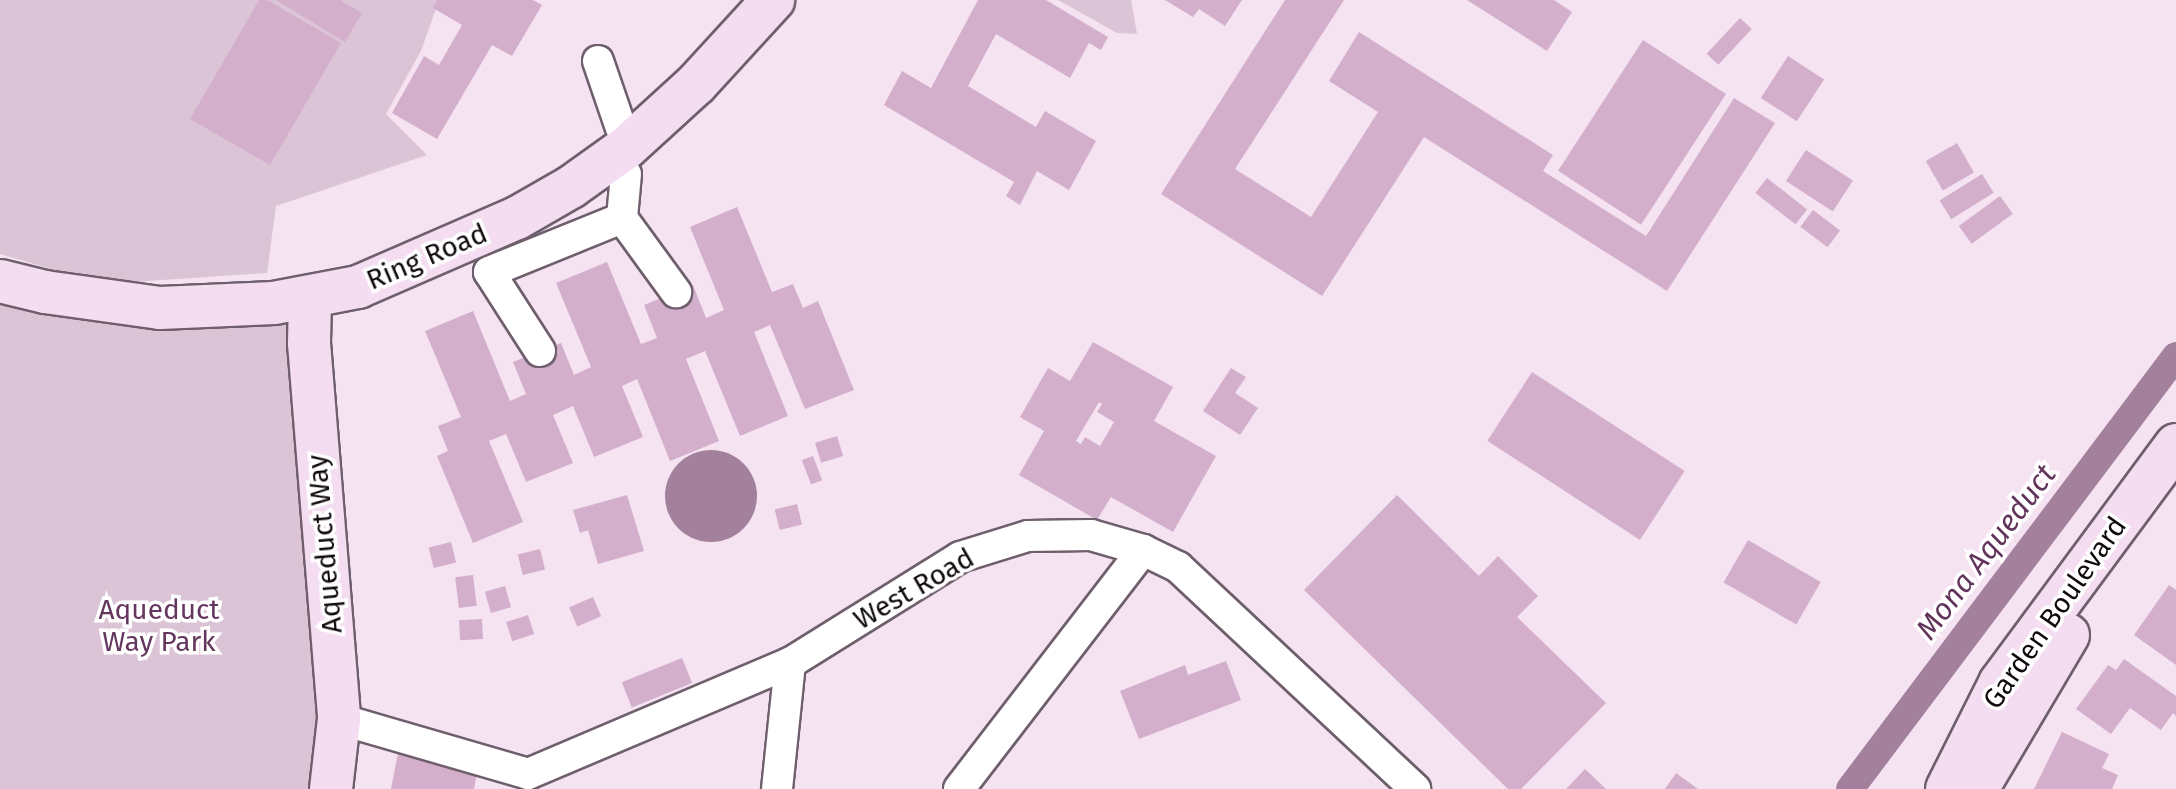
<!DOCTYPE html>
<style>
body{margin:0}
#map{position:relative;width:2176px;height:789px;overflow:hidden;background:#f5e3f2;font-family:"Fira Sans",sans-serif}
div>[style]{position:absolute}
.green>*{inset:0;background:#dcc4d7}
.water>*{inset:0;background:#a3809c}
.round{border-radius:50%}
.canal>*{height:28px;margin:-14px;padding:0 14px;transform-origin:14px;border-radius:14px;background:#a3809c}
.building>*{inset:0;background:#d3afcc;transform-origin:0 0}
.roads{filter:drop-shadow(2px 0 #6f5f6c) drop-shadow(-2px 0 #6f5f6c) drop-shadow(0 2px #6f5f6c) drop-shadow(0 -2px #6f5f6c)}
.street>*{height:30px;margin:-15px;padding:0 15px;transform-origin:15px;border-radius:15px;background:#fff}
.secondary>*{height:42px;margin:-21px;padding:0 21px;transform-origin:21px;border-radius:21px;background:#f4ddf1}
span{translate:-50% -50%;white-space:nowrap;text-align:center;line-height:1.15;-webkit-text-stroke:7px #fff;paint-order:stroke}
.street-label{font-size:28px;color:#0f090e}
.park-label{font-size:28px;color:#65365e}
.water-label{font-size:30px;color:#62345b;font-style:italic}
</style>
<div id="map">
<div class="green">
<i style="clip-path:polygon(0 0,439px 0,421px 51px,386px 114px,427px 155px,276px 206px,267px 273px,102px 284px,0 254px)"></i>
<i style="clip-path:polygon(1058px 0,1131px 0,1137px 34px,1117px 33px)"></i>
<i style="clip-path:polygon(0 303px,143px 327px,299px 312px,322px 789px,0 789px)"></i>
</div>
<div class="water">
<i class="round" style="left:665px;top:450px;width:92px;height:92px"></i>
</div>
<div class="canal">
<i style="left:1850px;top:789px;width:542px;rotate:-53.02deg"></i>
</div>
<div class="building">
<i style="clip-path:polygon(259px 0,267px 0,341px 43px,270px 165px,190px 119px)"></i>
<i style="clip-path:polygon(276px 0,340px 0,362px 13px,345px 42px)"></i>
<i style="clip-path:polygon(437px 0,533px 0,542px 5px,512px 56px,492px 45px,437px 139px,392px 113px,424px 56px,439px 65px,462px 25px,433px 8px)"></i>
<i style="clip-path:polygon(978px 0,1046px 0,1108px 37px,1101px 50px,1089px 43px,1070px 78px,996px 34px,968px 86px,1036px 127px,1045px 111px,1096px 141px,1069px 190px,1037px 171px,1020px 205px,1006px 196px,1014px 182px,884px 105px,902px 71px,931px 88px)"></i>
<i style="clip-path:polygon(1165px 0,1242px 0,1225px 26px,1199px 9px,1193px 17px)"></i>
<i style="clip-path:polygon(1285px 0,1344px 0,1235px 169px,1311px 217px,1378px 112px,1329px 81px,1359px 32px,1553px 155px,1543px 171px,1646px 236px,1734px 98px,1775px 123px,1667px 291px,1424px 137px,1322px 296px,1161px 194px)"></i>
<i style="clip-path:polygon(1467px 0,1554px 0,1572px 12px,1547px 51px)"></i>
<i style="left:1740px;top:18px;width:16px;height:49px;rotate:43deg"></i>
<i style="left:1643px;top:40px;width:99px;height:156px;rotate:33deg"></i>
<i style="left:1788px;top:56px;width:43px;height:50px;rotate:33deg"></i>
<i style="left:1957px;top:143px;width:34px;height:36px;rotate:60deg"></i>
<i style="left:1806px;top:150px;width:56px;height:37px;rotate:33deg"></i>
<i style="left:1982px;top:174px;width:22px;height:50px;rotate:58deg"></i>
<i style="left:1767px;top:178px;width:51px;height:19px;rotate:38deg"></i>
<i style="left:2000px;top:196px;width:22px;height:51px;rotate:54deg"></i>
<i style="clip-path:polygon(737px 207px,772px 292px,793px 284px,803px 308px,818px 301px,854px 390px,805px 409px,770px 325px,754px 332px,788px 416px,740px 436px,705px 351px,686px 359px,719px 441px,670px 461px,637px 379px,622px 386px,643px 437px,594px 457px,573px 406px,553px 415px,573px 463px,526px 482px,506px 434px,489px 441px,523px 522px,473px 543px,437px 456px,448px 451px,438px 426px,461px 417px,425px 331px,473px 311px,510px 401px,526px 394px,513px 362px,561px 343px,574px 375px,591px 367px,556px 283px,607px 262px,641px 344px,657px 338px,644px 305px,676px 292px,693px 285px,706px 318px,724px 310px,690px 227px)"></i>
<i style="left:1813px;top:210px;width:34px;height:21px;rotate:37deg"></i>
<i style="clip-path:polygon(evenodd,1093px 342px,1173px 387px,1154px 421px,1216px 456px,1173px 532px,1111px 497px,1097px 520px,1019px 475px,1044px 431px,1020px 417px,1048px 368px,1070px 381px,1093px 342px,1099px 402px,1102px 404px,1097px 412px,1114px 422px,1100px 446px,1085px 437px,1081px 444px,1076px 441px,1099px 402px)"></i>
<i style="clip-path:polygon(1231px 368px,1246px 377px,1235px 393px,1258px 408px,1240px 435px,1203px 411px)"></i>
<i style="left:1532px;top:372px;width:182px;height:82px;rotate:33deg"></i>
<i style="left:837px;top:436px;width:21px;height:23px;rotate:73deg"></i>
<i style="left:813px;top:456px;width:26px;height:12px;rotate:69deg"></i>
<i style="clip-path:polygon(627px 495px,644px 551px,598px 564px,588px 530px,580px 533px,573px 510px)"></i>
<i style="clip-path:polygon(1397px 495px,1479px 576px,1498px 556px,1538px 596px,1517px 617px,1606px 703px,1521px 789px,1508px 789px,1304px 590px)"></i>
<i style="left:797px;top:504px;width:21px;height:23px;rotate:76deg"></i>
<i style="left:1748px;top:540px;width:84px;height:49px;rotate:30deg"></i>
<i style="left:451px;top:542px;width:21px;height:23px;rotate:76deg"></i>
<i style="left:540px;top:549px;width:21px;height:23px;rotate:76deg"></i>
<i style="left:473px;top:575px;width:31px;height:18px;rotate:83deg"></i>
<i style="clip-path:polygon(2169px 585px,2176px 590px,2176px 665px,2134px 635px)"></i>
<i style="left:505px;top:586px;width:22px;height:21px;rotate:74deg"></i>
<i style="left:593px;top:597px;width:21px;height:26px;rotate:67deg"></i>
<i style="left:528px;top:615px;width:20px;height:23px;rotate:72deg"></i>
<i style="left:482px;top:619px;width:20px;height:23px;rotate:87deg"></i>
<i style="left:682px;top:658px;width:27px;height:65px;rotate:68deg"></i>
<i style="clip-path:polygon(2124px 659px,2176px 696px,2176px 716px,2173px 713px,2161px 730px,2130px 708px,2111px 734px,2076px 709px,2108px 665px,2116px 670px)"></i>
<i style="clip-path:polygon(1226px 661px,1241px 700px,1139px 739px,1120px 691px,1185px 665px,1188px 675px)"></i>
<i style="clip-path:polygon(2062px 732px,2109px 754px,2102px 768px,2118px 775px,2112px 789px,2034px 789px)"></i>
<i style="clip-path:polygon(398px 753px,478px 767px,474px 789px,391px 789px)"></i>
<i style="clip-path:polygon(1585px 769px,1606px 789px,1566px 789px)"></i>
<i style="clip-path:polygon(1676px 773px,1698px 789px,1665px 789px)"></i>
</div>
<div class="roads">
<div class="street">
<i style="left:598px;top:61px;width:71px;rotate:71.1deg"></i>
<i style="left:626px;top:174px;width:44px;rotate:95.2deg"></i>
<i style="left:622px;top:218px;width:92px;rotate:53.9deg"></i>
<i style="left:540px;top:351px;width:94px;rotate:-122.8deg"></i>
<i style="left:489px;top:272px;width:144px;rotate:-22.1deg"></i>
<i style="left:339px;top:719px;width:197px;rotate:16.2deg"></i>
<i style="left:528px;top:774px;width:285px;rotate:-23deg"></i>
<i style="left:790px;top:663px;width:200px;rotate:-31.9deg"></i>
<i style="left:960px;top:557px;width:71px;rotate:-17.2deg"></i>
<i style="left:1028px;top:536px;width:63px;rotate:-0.9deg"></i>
<i style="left:1091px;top:535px;width:54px;rotate:16.1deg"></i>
<i style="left:1143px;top:550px;width:39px;rotate:26deg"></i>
<i style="left:1178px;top:567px;width:325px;rotate:43.1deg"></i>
<i style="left:777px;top:789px;width:127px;rotate:-84.1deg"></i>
<i style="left:959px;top:789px;width:302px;rotate:-52.4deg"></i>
</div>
<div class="secondary">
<i style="left:0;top:281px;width:46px;rotate:13.7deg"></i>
<i style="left:45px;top:292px;width:116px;rotate:7.9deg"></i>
<i style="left:160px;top:308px;width:114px;rotate:-2.5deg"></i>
<i style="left:274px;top:303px;width:86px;rotate:-10.8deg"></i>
<i style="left:358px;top:287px;width:173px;rotate:-23.5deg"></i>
<i style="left:517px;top:218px;width:62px;rotate:-29.9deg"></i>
<i style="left:571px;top:187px;width:69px;rotate:-35.5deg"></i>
<i style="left:627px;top:147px;width:95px;rotate:-42.4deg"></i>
<i style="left:697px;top:83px;width:113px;rotate:-47.5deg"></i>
<i style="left:310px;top:299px;width:44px;rotate:91.3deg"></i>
<i style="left:309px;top:343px;width:377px;rotate:85.4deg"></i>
<i style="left:339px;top:719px;width:70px;rotate:96.5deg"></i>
<i style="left:1984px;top:777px;width:165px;rotate:-59.4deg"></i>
<i style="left:1947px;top:789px;width:119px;rotate:-63.4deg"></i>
<i style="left:2000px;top:683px;width:296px;rotate:-53.5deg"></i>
</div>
</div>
<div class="street-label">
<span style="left:427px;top:257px;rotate:-23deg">Ring Road</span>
<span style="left:325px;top:544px;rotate:-95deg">Aqueduct Way</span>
<span style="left:914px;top:589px;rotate:-30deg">West Road</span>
<span style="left:2055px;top:613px;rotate:-55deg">Garden Boulevard</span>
</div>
<div class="park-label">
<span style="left:159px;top:626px">Aqueduct<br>Way Park</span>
</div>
<div class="water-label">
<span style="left:1986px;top:552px;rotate:-53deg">Mona Aqueduct</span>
</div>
</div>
